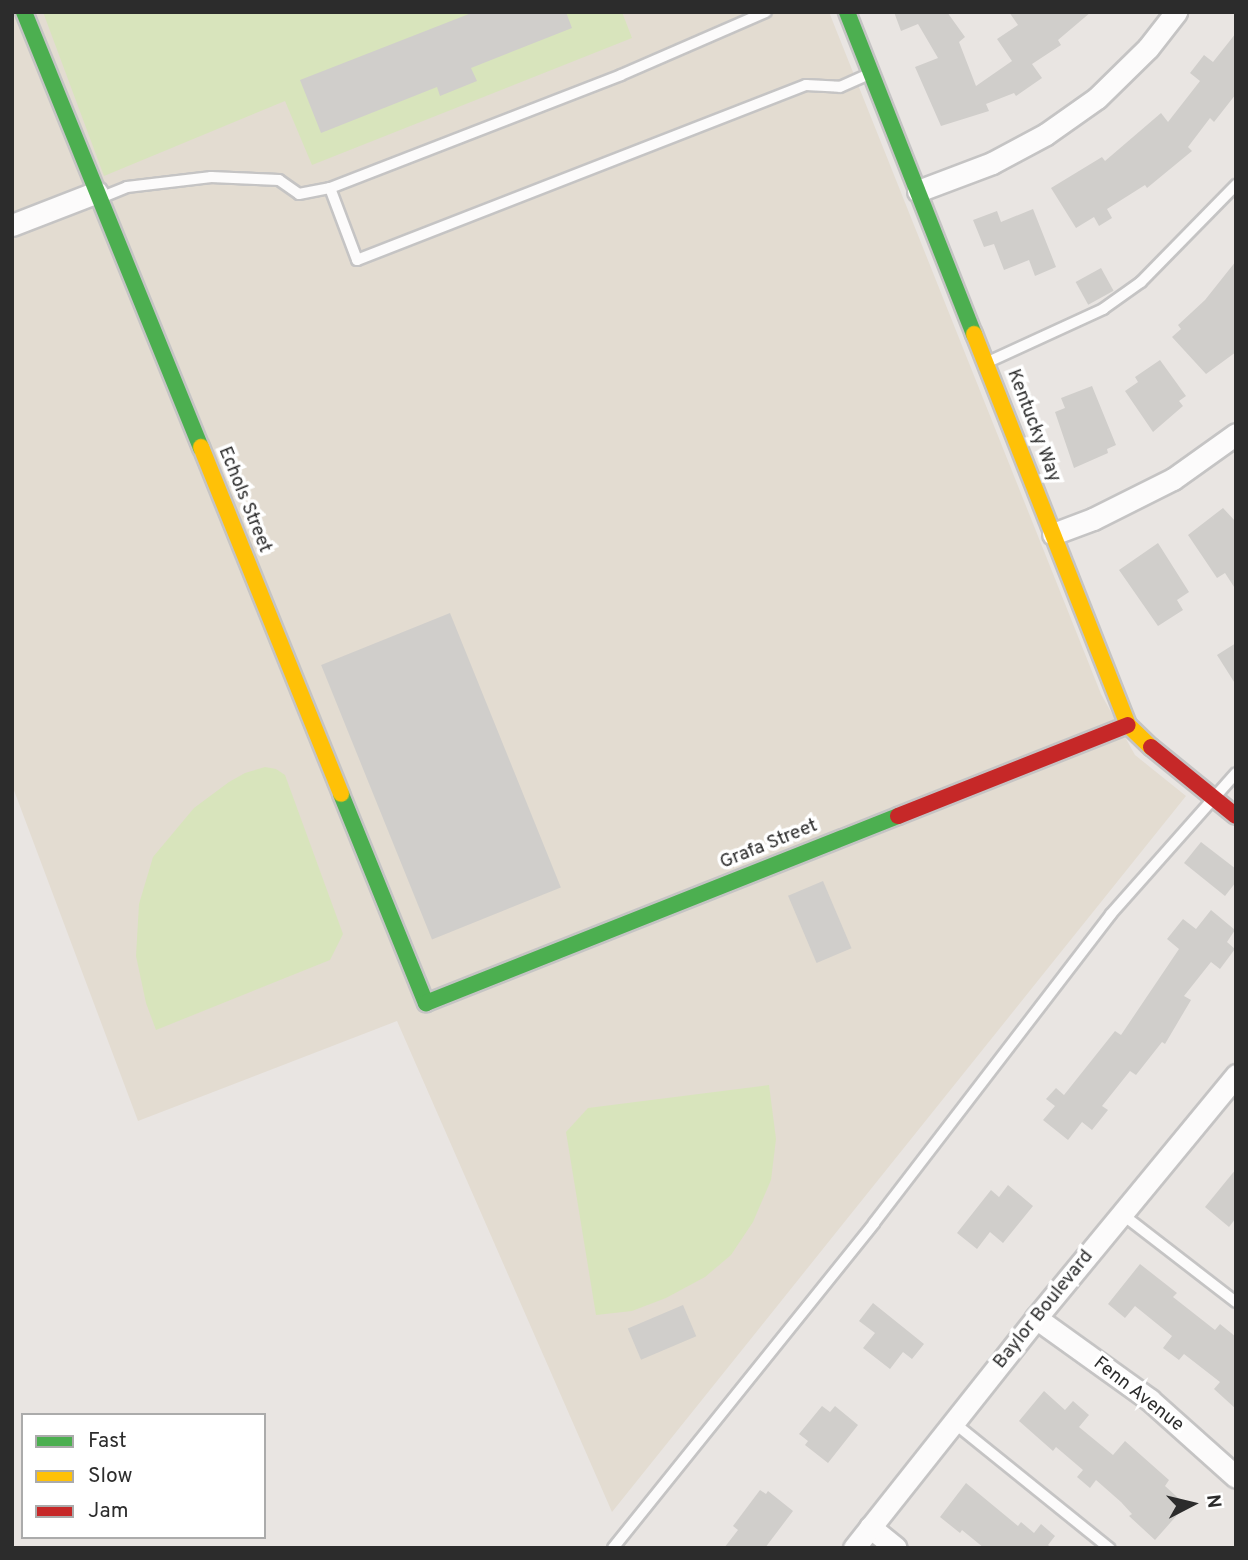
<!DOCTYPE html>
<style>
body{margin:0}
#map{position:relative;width:1248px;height:1560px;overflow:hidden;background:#e9e5e2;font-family:Overpass,sans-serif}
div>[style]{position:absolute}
.education>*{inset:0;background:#e3dcd1}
.pitch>*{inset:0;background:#d8e4bc}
.building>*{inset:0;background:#d0cecb;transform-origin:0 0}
.roads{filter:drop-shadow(2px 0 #c5c4c4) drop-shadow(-2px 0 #c5c4c4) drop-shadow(0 2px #c5c4c4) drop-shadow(0 -2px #c5c4c4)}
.lane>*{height:10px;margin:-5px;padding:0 5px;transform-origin:5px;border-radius:5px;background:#fcfbfb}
.street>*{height:21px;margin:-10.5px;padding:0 10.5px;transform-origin:10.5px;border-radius:10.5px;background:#fcfbfb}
.fast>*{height:16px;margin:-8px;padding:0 8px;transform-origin:8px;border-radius:8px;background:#4caf50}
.slow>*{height:16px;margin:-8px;padding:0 8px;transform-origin:8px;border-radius:8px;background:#ffc107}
.jam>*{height:16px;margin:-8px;padding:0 8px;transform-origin:8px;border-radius:8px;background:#c62828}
span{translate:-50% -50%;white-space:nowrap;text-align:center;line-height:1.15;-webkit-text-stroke:7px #fff;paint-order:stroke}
.street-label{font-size:19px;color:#2c2c2c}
.frame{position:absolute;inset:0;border:14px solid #2c2c2c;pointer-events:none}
.legend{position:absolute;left:21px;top:1413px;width:245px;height:126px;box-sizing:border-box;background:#fff;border:2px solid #ababab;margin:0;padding:9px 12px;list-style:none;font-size:21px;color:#2c2c2c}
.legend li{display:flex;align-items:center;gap:14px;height:35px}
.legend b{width:35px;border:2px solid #ababab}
.north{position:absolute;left:1157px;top:1469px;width:70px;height:70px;-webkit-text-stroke:5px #fff;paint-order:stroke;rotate:83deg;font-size:19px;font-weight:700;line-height:28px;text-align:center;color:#2c2c2c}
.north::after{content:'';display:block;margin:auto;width:24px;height:32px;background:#2c2c2c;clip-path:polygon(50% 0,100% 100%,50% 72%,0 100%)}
</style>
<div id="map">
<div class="education">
<i style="clip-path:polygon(12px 12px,829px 12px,1101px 694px,1135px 755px,1186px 796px,612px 1512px,397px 1021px,138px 1121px,12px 785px)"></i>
</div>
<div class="pitch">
<i style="clip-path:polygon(43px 12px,622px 12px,632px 38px,312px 165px,285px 101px,104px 176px)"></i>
<i style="clip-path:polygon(265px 767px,276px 769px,285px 775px,343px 934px,330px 960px,156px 1030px,146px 1003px,136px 956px,139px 904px,153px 857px,194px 808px,229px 782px,245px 773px)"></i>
<i style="clip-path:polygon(769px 1085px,776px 1139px,771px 1180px,753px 1222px,731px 1255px,705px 1277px,666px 1298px,632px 1311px,596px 1315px,566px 1132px,588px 1108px)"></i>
</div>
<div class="building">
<i style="clip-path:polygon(474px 12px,566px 12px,572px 28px,471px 68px,477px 81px,440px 96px,437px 87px,321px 133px,300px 80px)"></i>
<i style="clip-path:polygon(894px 12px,947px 12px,965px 37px,959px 42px,976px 86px,1012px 61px,997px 39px,1018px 25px,1009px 12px,1091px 12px,1058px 40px,1061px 45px,1032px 64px,1042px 78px,1016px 96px,1014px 93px,986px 104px,989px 111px,941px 126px,915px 67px,938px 58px,918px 24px,901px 31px)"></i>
<i style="clip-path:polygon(1236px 33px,1236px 94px,1214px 122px,1210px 118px,1188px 147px,1192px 151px,1147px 188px,1145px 185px,1107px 209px,1112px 218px,1099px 226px,1094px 217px,1076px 228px,1051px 188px,1102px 157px,1105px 161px,1161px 113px,1168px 122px,1200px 81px,1190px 73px,1204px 55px,1213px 62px)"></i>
<i style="clip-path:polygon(1033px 209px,1056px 267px,1035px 276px,1029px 260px,1004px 270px,994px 244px,984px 247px,973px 220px,997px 211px,1001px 222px)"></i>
<i style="clip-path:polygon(1236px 261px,1236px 352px,1206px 374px,1172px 337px,1181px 329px,1178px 325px,1205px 300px)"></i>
<i style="left:1101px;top:268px;width:26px;height:29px;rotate:61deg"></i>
<i style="clip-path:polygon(1160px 360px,1186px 396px,1179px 401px,1183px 406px,1153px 432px,1125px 391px,1138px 382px,1135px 377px)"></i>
<i style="clip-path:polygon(1092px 386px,1116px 445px,1107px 449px,1108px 453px,1074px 468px,1055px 412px,1065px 408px,1061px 398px)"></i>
<i style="clip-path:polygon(1223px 508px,1236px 522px,1236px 590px,1225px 573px,1217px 578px,1188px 535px)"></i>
<i style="clip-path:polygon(1158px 543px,1189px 592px,1177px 600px,1183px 610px,1158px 626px,1119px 570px)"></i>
<i style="left:450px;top:613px;width:296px;height:139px;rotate:68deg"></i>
<i style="clip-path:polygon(1236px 643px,1236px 685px,1217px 655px)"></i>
<i style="clip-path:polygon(1201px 842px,1236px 869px,1236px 882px,1225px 896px,1184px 863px)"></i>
<i style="left:823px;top:881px;width:73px;height:38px;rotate:67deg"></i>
<i style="clip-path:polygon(1211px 910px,1235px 930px,1227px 942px,1235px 949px,1220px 969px,1211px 962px,1184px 996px,1191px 1000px,1165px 1044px,1162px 1042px,1136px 1075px,1130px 1071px,1102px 1106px,1108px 1110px,1092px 1130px,1082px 1122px,1068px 1140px,1043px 1120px,1055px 1106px,1046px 1099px,1056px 1088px,1064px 1095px,1115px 1031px,1121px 1035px,1179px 949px,1167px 939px,1183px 919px,1196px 929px)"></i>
<i style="clip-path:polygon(1236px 1169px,1236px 1218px,1229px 1227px,1205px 1207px)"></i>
<i style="clip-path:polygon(1008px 1185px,1033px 1206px,1003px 1243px,990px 1232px,977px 1249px,957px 1233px,991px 1190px,999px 1197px)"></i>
<i style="clip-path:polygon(1140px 1264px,1177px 1293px,1173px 1297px,1215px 1330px,1220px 1324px,1236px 1337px,1236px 1409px,1214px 1389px,1220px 1382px,1184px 1354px,1179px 1360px,1163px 1348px,1172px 1336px,1135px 1306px,1125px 1318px,1108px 1304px)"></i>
<i style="clip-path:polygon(873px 1303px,924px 1344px,912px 1359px,903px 1352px,890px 1369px,863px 1348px,875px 1333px,859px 1321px)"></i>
<i style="left:683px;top:1305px;width:34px;height:60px;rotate:67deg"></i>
<i style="clip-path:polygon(1044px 1391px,1065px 1410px,1073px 1401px,1089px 1415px,1079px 1427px,1113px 1455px,1125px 1441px,1169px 1480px,1165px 1486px,1186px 1505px,1155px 1540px,1129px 1516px,1132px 1514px,1121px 1502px,1096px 1480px,1090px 1488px,1077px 1477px,1083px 1470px,1056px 1447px,1053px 1451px,1019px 1421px)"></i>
<i style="clip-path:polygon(822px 1406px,830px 1412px,835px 1406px,858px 1425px,828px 1463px,805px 1445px,808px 1441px,799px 1434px)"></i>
<i style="clip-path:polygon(966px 1483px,1018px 1526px,1021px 1522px,1034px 1533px,1041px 1524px,1055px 1536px,1048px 1545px,1052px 1548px,984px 1548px,962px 1530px,960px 1533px,940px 1517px)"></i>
<i style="clip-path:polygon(760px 1490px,766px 1494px,768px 1491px,793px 1511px,765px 1548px,724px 1548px,738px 1530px,733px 1526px)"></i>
</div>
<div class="roads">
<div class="lane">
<i style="left:330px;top:188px;width:77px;rotate:69.4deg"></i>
<i style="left:357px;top:260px;width:482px;rotate:-21.3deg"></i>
<i style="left:806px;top:85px;width:34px;rotate:3deg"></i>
<i style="left:840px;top:87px;width:34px;rotate:-24deg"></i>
<i style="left:100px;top:198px;width:29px;rotate:-22deg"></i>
<i style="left:127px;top:187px;width:85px;rotate:-6.8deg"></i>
<i style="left:211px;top:177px;width:68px;rotate:2.5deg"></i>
<i style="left:279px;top:180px;width:24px;rotate:35deg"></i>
<i style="left:299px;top:194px;width:32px;rotate:-11deg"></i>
<i style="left:330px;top:188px;width:312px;rotate:-21.2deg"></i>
<i style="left:621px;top:75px;width:158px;rotate:-23.5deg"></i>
<i style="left:988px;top:362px;width:127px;rotate:-24.7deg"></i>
<i style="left:1103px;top:309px;width:47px;rotate:-35.4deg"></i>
<i style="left:1141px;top:282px;width:136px;rotate:-45.6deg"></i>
<i style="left:1122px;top:1214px;width:144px;rotate:37.7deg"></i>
<i style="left:953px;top:1422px;width:201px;rotate:38.9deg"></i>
<i style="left:613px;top:1548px;width:417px;rotate:-51.2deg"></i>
<i style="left:874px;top:1223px;width:389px;rotate:-52.5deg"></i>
<i style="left:1111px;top:914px;width:188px;rotate:-48.4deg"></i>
</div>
<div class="street">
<i style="left:918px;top:191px;width:79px;rotate:-20.7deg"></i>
<i style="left:992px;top:163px;width:61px;rotate:-28.2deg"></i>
<i style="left:1046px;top:134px;width:62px;rotate:-35.2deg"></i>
<i style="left:1097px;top:98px;width:71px;rotate:-44.4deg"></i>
<i style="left:1148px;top:48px;width:46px;rotate:-52.1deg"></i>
<i style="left:12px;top:225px;width:91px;rotate:-21.2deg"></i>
<i style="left:1053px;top:534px;width:43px;rotate:-20.6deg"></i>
<i style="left:1093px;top:519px;width:89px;rotate:-26.6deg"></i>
<i style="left:1173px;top:479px;width:77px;rotate:-35.5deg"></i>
<i style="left:1036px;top:1318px;width:140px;rotate:35.7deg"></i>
<i style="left:1150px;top:1400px;width:115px;rotate:41.8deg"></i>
<i style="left:870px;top:1527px;width:33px;rotate:39deg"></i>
<i style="left:854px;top:1548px;width:293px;rotate:-51.6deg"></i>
<i style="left:1036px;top:1318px;width:315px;rotate:-50.5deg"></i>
</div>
<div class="fast">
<i style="left:24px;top:12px;width:470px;rotate:67.9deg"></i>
<i style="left:847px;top:12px;width:346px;rotate:68.5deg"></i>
<i style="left:341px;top:794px;width:226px;rotate:67.9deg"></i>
<i style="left:426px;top:1003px;width:508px;rotate:-21.61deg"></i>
</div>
<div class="slow">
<i style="left:974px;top:334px;width:420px;rotate:68.5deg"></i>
<i style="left:1128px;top:725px;width:32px;rotate:44deg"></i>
<i style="left:201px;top:447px;width:374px;rotate:68deg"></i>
</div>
<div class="jam">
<i style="left:1151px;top:747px;width:109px;rotate:39.1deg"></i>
<i style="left:898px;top:816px;width:247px;rotate:-21.6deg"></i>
</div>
</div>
<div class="street-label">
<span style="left:1033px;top:426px;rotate:69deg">Kentucky Way</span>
<span style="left:244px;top:500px;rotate:68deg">Echols Street</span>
<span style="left:769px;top:845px;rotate:-22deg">Grafa Street</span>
<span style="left:1044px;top:1310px;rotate:-51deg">Baylor Boulevard</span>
<span style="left:1138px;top:1395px;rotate:38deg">Fenn Avenue</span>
</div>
<div class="frame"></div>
<ul class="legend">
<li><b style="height:9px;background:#4caf50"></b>Fast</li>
<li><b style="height:9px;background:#ffc107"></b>Slow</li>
<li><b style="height:9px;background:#c62828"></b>Jam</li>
</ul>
<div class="north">N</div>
</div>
